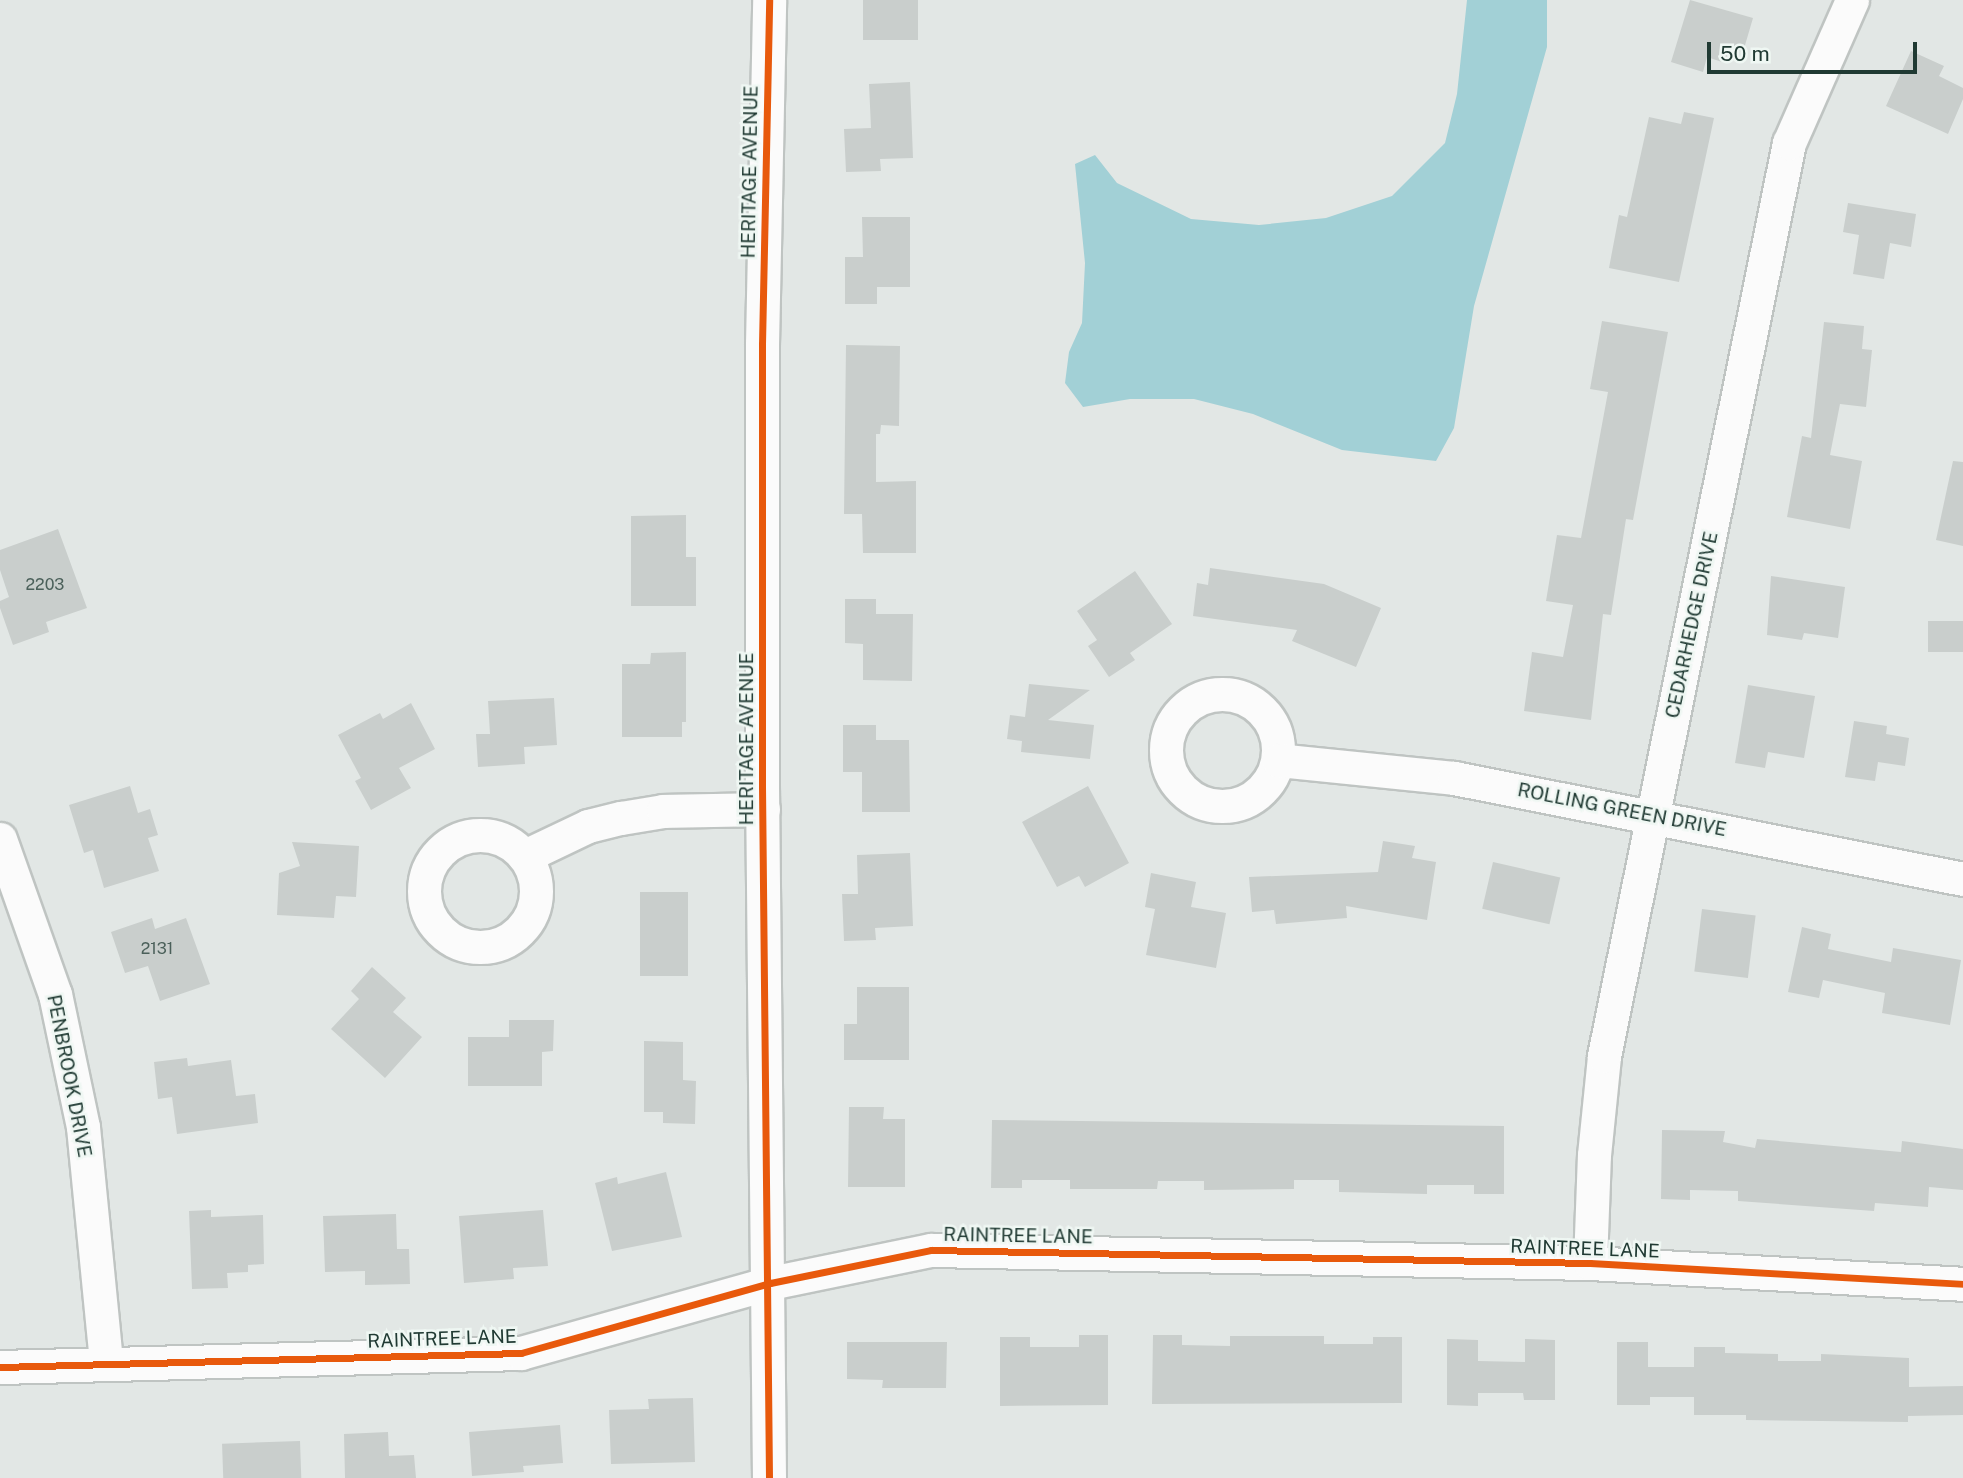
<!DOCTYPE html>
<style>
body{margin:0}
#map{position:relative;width:1963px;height:1478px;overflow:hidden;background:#e2e7e5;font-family:"Public Sans",sans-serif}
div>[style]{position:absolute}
.water>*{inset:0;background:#a2d0d6}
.building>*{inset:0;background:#c9cecc;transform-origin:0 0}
.roads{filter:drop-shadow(2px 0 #bfc4c2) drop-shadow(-2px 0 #bfc4c2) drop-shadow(0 2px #bfc4c2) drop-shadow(0 -2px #bfc4c2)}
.minor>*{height:33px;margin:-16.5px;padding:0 16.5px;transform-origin:16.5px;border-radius:16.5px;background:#fbfbfb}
.minor>.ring{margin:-16.5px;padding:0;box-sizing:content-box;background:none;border:33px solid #fbfbfb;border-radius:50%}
.cycleway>*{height:7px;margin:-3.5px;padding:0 3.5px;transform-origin:3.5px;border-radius:3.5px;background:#e8590c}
span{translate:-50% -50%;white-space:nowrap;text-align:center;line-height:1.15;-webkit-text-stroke:5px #eff7f3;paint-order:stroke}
.number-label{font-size:16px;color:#4b605a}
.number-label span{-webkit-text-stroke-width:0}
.street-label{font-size:19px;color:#203a33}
.scale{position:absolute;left:1707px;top:42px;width:210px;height:32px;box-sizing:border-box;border:4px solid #203a33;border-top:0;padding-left:9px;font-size:21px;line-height:24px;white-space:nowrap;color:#203a33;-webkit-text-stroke:5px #eff7f3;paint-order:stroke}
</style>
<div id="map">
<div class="water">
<i style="clip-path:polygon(1467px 0,1547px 0,1547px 47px,1474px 306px,1454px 428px,1436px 461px,1342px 450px,1253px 414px,1194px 399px,1130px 399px,1083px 407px,1065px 383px,1069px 352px,1082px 323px,1085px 263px,1075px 164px,1095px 155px,1117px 183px,1191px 219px,1259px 225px,1326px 218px,1392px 196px,1445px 143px,1457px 94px)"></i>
</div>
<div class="building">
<i style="left:863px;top:0;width:55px;height:40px"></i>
<i style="clip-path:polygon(1690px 0,1753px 18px,1743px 52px,1729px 48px,1725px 63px,1707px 57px,1703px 72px,1671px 62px)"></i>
<i style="clip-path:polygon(1911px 51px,1944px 66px,1939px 76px,1963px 88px,1963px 99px,1948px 134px,1886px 106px)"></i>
<i style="clip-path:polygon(910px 82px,913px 158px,880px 159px,881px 171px,846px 172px,844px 129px,871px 128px,869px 84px)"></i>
<i style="clip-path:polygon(1684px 112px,1714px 118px,1679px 282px,1609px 268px,1619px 215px,1627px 217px,1649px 117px,1681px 124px)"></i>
<i style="clip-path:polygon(1848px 203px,1916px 214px,1911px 247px,1890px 243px,1884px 279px,1853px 274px,1859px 235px,1843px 232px)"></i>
<i style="clip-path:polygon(862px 217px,910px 217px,910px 287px,877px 287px,877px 304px,845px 304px,845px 257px,863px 257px)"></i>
<i style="clip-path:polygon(1602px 321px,1668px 332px,1633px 520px,1626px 519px,1611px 615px,1603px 614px,1591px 720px,1524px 711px,1532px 652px,1563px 657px,1573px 605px,1546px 601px,1557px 535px,1581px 538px,1608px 392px,1590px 389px)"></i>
<i style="clip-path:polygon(1824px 322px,1864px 326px,1862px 349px,1872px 350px,1866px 407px,1840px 404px,1830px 455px,1862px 461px,1850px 529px,1787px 517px,1802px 436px,1811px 438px)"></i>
<i style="clip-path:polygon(846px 345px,900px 346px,899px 426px,881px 425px,880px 434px,876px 434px,876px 482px,916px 481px,916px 553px,863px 553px,862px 514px,844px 514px)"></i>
<i style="clip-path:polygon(1953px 461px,1963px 462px,1963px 546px,1936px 540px)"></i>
<i style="clip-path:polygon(686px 515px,686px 557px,696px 557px,696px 606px,631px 606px,631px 516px)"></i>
<i style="clip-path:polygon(58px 529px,87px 608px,46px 622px,49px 632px,13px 645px,0 608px,0 601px,9px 597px,0 570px,0 550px)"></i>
<i style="clip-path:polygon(1210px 568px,1324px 584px,1381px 608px,1356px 667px,1292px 641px,1297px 630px,1193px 616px,1197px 583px,1208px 585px)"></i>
<i style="clip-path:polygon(1135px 571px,1172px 624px,1130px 653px,1135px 660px,1109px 677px,1088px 646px,1097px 640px,1077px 611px)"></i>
<i style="clip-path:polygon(1771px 576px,1845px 587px,1838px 638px,1804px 633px,1802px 640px,1767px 635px)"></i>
<i style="clip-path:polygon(845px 599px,876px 599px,876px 614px,913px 614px,912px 681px,863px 680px,863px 644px,845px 643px)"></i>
<i style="left:1928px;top:621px;width:35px;height:31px"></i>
<i style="clip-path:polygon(686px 652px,686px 722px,682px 722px,682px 737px,622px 737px,622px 664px,650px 664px,651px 653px)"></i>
<i style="clip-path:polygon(1029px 684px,1090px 690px,1048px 720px,1094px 725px,1090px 759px,1021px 752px,1022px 741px,1007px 739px,1010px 715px,1025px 717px)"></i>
<i style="clip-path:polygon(1748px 685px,1815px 696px,1804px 758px,1768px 752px,1765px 768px,1735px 763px)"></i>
<i style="clip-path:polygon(554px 698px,557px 745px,524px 747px,525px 764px,478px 767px,476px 734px,490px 734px,488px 701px)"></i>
<i style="clip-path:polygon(411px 703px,435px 749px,399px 768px,411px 788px,371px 810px,355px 781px,361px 778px,338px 735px,380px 713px,383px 719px)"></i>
<i style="clip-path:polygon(1854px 721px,1887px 726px,1886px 734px,1909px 738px,1905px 766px,1878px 762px,1875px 781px,1845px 777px)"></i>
<i style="clip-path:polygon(843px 725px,876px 725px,876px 740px,909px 740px,910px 812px,862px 812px,862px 772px,843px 772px)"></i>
<i style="clip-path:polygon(130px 786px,138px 813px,150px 809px,158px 835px,148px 838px,159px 871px,104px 888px,93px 850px,84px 853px,69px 805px)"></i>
<i style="clip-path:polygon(1088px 786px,1129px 863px,1085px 887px,1079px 876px,1057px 887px,1022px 822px)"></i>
<i style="clip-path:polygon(1383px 841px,1415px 846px,1412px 858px,1436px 862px,1427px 920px,1346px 906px,1347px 918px,1276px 924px,1274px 910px,1252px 912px,1249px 877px,1378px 872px)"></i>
<i style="clip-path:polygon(292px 842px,359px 846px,356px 897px,336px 896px,334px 918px,277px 915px,279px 873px,300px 866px)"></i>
<i style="clip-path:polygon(910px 853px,913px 926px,875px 928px,876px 940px,844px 941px,842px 894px,858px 894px,857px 855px)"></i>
<i style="left:1493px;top:862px;width:69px;height:48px;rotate:13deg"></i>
<i style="clip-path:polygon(1151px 873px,1196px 882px,1191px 907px,1226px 913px,1216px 968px,1146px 955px,1155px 909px,1145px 907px)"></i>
<i style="left:640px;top:892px;width:48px;height:84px"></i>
<i style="left:1702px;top:909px;width:54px;height:63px;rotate:7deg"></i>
<i style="clip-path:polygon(152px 918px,155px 929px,186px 918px,210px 984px,160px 1001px,148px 966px,125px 973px,111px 932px)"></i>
<i style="clip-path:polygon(1802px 927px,1831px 934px,1828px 949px,1891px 962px,1893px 948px,1961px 960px,1950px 1025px,1882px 1013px,1885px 993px,1823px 980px,1819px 998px,1788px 992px)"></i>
<i style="clip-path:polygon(372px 967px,406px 998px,393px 1012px,422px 1037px,385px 1078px,331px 1029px,359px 999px,351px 991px)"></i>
<i style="clip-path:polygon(857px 987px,909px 987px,909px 1060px,844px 1060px,844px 1024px,857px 1024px)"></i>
<i style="clip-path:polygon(509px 1020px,554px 1020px,553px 1051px,542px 1052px,542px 1086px,468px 1086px,468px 1037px,509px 1037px)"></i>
<i style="clip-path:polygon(644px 1041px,683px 1042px,683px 1080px,696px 1081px,695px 1124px,663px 1123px,663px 1112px,644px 1112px)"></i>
<i style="clip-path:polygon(187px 1058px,188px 1066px,231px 1060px,236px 1096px,255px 1094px,258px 1123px,177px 1134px,172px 1097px,158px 1099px,154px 1062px)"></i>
<i style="clip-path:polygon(849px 1107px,884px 1107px,883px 1119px,905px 1119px,905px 1187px,848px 1187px)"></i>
<i style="clip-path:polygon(992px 1120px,1504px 1126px,1504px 1194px,1474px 1194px,1474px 1185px,1427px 1185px,1427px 1194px,1339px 1192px,1339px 1180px,1294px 1180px,1294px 1189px,1204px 1190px,1204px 1181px,1158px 1181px,1157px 1189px,1070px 1189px,1070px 1180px,1022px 1180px,1022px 1188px,991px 1188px)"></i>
<i style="clip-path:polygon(1662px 1130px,1725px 1131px,1723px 1142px,1755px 1148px,1757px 1139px,1901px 1152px,1902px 1141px,1963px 1149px,1963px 1190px,1929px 1187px,1928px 1207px,1875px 1203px,1874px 1211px,1738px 1201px,1738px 1191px,1690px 1190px,1690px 1200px,1661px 1199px)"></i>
<i style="clip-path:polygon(666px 1172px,682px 1237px,612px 1251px,595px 1183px,617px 1177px,618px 1184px)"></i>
<i style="clip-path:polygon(211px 1210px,211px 1217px,263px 1215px,264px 1264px,248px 1265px,248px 1272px,227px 1273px,228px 1288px,192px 1289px,189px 1211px)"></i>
<i style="clip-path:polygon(543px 1210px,548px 1266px,513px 1268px,514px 1279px,464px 1283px,459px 1216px)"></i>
<i style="clip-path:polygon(396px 1214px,397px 1249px,409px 1249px,410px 1284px,365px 1285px,365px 1271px,325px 1272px,323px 1216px)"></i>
<i style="clip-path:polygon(1079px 1335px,1108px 1335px,1108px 1405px,1000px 1406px,1000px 1337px,1030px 1337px,1030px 1347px,1079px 1347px)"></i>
<i style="clip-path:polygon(1153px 1335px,1182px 1335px,1182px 1345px,1230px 1346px,1230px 1336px,1324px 1336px,1324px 1344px,1373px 1344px,1373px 1337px,1402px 1337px,1402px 1403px,1152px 1404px)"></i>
<i style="clip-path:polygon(1447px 1339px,1478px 1340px,1478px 1361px,1525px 1362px,1525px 1339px,1555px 1340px,1555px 1400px,1524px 1400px,1523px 1393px,1478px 1393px,1478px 1406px,1447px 1405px)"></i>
<i style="clip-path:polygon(847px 1342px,947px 1342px,946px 1388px,882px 1388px,883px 1380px,847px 1379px)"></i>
<i style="clip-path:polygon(1617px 1342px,1648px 1342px,1648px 1367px,1694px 1367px,1694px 1347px,1725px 1347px,1725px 1353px,1778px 1354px,1778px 1361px,1821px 1361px,1821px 1354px,1909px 1358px,1909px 1387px,1963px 1386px,1963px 1415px,1908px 1416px,1908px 1422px,1746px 1420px,1746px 1415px,1694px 1415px,1694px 1397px,1650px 1397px,1650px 1405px,1617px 1405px)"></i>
<i style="clip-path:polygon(693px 1398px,695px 1462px,611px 1464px,609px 1410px,649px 1409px,648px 1399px)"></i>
<i style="clip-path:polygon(560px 1425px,563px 1463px,523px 1466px,524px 1472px,472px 1476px,469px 1432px)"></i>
<i style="clip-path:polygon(388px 1432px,389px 1456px,414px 1455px,416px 1478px,345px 1478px,344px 1434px)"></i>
<i style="left:300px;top:1441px;width:37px;height:78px;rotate:88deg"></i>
</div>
<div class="roads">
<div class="minor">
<i class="ring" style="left:1166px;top:694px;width:79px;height:79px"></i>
<i style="left:1278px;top:760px;width:177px;rotate:5.8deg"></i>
<i style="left:1454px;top:778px;width:519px;rotate:11.22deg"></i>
<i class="ring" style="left:424px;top:835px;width:79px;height:79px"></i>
<i style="left:0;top:839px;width:164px;rotate:70.5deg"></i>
<i style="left:55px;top:994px;width:136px;rotate:78.1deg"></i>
<i style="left:83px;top:1127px;width:237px;rotate:84.4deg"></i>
<i style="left:525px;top:856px;width:70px;rotate:-25.5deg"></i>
<i style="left:588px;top:826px;width:34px;rotate:-14deg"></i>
<i style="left:621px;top:818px;width:43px;rotate:-9.5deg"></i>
<i style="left:663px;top:811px;width:100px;rotate:-1.1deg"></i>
<i style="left:1590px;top:1263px;width:108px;rotate:-87.9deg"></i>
<i style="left:1594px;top:1155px;width:100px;rotate:-84.2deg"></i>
<i style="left:1604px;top:1056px;width:932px;rotate:-78.55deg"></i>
<i style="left:1789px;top:143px;width:156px;rotate:-66.2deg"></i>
<i style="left:0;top:1367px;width:521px;rotate:-1.54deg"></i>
<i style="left:521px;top:1353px;width:259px;rotate:-15.7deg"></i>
<i style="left:770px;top:1283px;width:164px;rotate:-11.6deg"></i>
<i style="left:931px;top:1250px;width:659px;rotate:1.13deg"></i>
<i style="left:1590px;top:1263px;width:374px;rotate:3.2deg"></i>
<i style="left:769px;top:1478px;width:692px;rotate:-90.58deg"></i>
<i style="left:762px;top:786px;width:442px;rotate:-90deg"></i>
<i style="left:762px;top:344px;width:344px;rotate:-88.8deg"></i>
</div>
</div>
<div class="cycleway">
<i style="left:0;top:1367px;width:521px;rotate:-1.54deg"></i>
<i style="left:521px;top:1353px;width:259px;rotate:-15.7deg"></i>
<i style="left:770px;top:1283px;width:164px;rotate:-11.6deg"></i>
<i style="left:931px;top:1250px;width:659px;rotate:1.13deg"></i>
<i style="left:1590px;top:1263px;width:374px;rotate:3.2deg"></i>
<i style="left:769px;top:1478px;width:692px;rotate:-90.58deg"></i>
<i style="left:762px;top:786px;width:442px;rotate:-90deg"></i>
<i style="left:762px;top:344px;width:344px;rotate:-88.8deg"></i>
</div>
<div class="number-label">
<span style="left:45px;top:585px">2203</span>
<span style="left:157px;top:949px">2131</span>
</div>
<div class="street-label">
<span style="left:750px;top:172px;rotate:-89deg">HERITAGE AVENUE</span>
<span style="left:1692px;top:625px;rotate:-78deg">CEDARHEDGE DRIVE</span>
<span style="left:747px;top:739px;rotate:-90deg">HERITAGE AVENUE</span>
<span style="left:1622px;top:810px;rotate:11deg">ROLLING GREEN DRIVE</span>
<span style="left:69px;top:1076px;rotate:79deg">PENBROOK DRIVE</span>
<span style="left:1018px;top:1236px;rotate:1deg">RAINTREE LANE</span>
<span style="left:1585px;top:1249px;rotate:2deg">RAINTREE LANE</span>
<span style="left:442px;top:1339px;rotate:-2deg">RAINTREE LANE</span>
</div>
<div class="scale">50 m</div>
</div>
